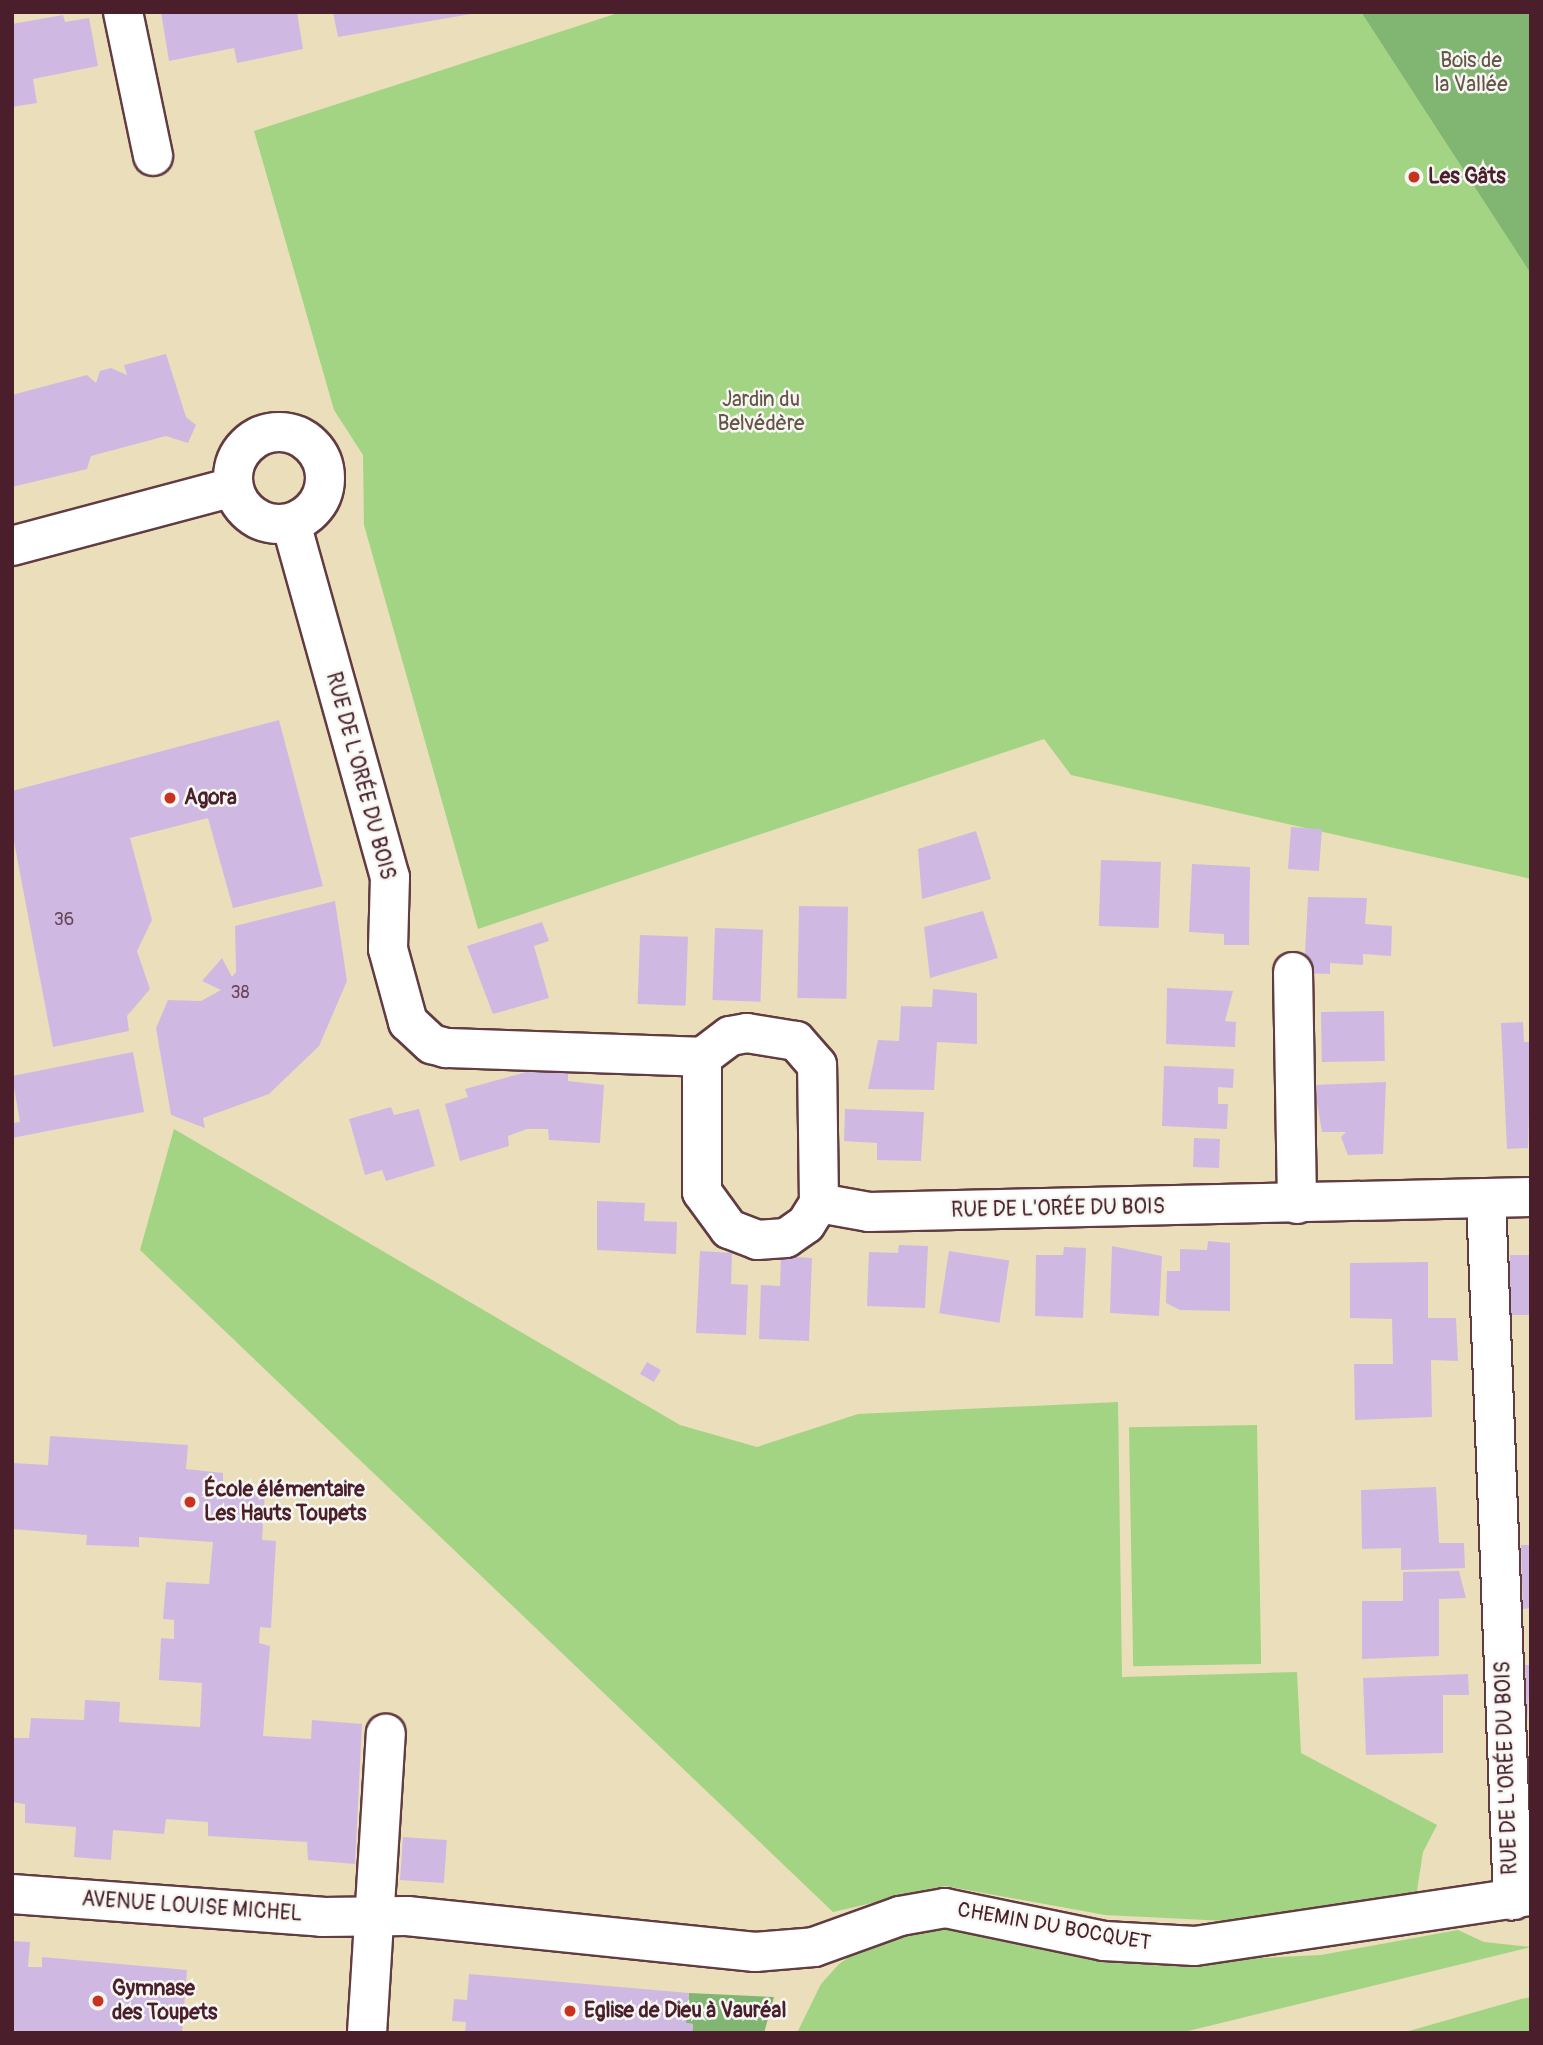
<!DOCTYPE html>
<meta charset="utf-8">
<style>
body{margin:0}
#map{position:relative;width:1543px;height:2045px;overflow:hidden;background:#ebdebb;font-family:Pangolin,sans-serif}
div>[style]{position:absolute}
.green>*{inset:0;background:#a2d484;transform-origin:0 0}
.forest>*{inset:0;background:#81b672}
.building>*{inset:0;background:#cfb9e3;transform-origin:0 0}
.roads{filter:drop-shadow(2px 0 #623c41) drop-shadow(-2px 0 #623c41) drop-shadow(0 2px #623c41) drop-shadow(0 -2px #623c41)}
.minor>*{height:38px;margin:-19px;padding:0 19px;transform-origin:19px;border-radius:19px;background:#fff}
.minor>.ring{margin:-19px;padding:0;box-sizing:content-box;background:none;border:38px solid #fff;border-radius:50%}
.dots>*{width:19px;height:19px;translate:-50% -50%;box-sizing:border-box;border:4px solid #f6f6f2;border-radius:50%}
span{translate:-50% -50%;white-space:nowrap;text-align:center;line-height:1.15;-webkit-text-stroke:5px #f6f6f2;paint-order:stroke}
.number-label{font-size:18px;color:#6b4659}
.number-label span{-webkit-text-stroke-width:0}
.park-label{font-size:21px;color:#645546}
.poi-label{font-size:21px;color:#4a1f2b;font-weight:700}
.left{translate:0 -50%;text-align:left}
.street-label{font-size:21px;color:#4a1f2b}
.frame{position:absolute;inset:0;border:14px solid #4a1f2b;pointer-events:none}
</style>
<div id="map">
<div class="green">
<i style="clip-path:polygon(621px 12px,1361px 12px,1531px 274px,1531px 879px,1071px 775px,1044px 739px,478px 929px,364px 525px,363px 455px,334px 410px,254px 131px)"></i>
<i style="clip-path:polygon(174px 1129px,680px 1425px,757px 1447px,858px 1414px,1118px 1402px,1122px 1677px,1297px 1672px,1301px 1753px,1437px 1825px,1423px 1852px,1416px 1897px,1226px 1921px,1105px 1915px,945px 1886px,833px 1912px,140px 1250px)"></i>
<i style="left:1257px;top:1425px;width:239px;height:128px;rotate:89deg"></i>
<i style="clip-path:polygon(941px 1923px,1177px 1962px,1321px 1955px,1458px 1930px,1484px 1942px,1531px 1947px,1180px 2033px,797px 2033px,821px 1984px,839px 1964px,867px 1945px)"></i>
<i style="clip-path:polygon(1531px 1997px,1531px 2033px,1402px 2033px,1521px 1999px)"></i>
</div>
<div class="forest">
<i style="clip-path:polygon(1361px 12px,1531px 12px,1531px 274px)"></i>
<i style="clip-path:polygon(689px 1993px,774px 1997px,764px 2033px,692px 2033px,693px 2024px,686px 2023px)"></i>
</div>
<div class="building">
<i style="clip-path:polygon(161px 12px,297px 12px,303px 49px,237px 63px,234px 48px,169px 61px)"></i>
<i style="clip-path:polygon(333px 12px,471px 12px,471px 14px,338px 37px)"></i>
<i style="clip-path:polygon(63px 15px,65px 22px,89px 18px,98px 66px,33px 79px,37px 103px,12px 107px,12px 24px)"></i>
<i style="clip-path:polygon(166px 354px,186px 417px,196px 425px,188px 443px,166px 436px,91px 456px,87px 469px,12px 487px,12px 395px,87px 375px,96px 383px,100px 371px,111px 368px,127px 375px,124px 365px)"></i>
<i style="clip-path:polygon(279px 720px,323px 886px,233px 908px,208px 818px,130px 838px,152px 920px,137px 951px,150px 989px,127px 1016px,129px 1031px,53px 1047px,12px 831px,12px 791px)"></i>
<i style="left:1291px;top:827px;width:31px;height:42px;rotate:4deg"></i>
<i style="clip-path:polygon(976px 831px,991px 879px,922px 899px,918px 849px)"></i>
<i style="left:1101px;top:860px;width:60px;height:66px;rotate:2deg"></i>
<i style="clip-path:polygon(1192px 864px,1250px 867px,1249px 945px,1224px 945px,1224px 934px,1189px 932px)"></i>
<i style="clip-path:polygon(1308px 897px,1367px 898px,1365px 924px,1392px 926px,1391px 956px,1363px 954px,1363px 965px,1330px 963px,1330px 974px,1304px 973px)"></i>
<i style="clip-path:polygon(335px 901px,347px 981px,319px 1046px,269px 1094px,203px 1118px,205px 1128px,171px 1115px,156px 1028px,168px 1000px,201px 1001px,221px 990px,202px 981px,222px 958px,232px 977px,236px 972px,235px 926px)"></i>
<i style="left:799px;top:906px;width:49px;height:92px;rotate:1deg"></i>
<i style="clip-path:polygon(983px 911px,998px 958px,930px 978px,924px 927px)"></i>
<i style="clip-path:polygon(542px 922px,549px 941px,534px 946px,549px 998px,493px 1014px,467px 946px)"></i>
<i style="left:715px;top:928px;width:48px;height:72px;rotate:2deg"></i>
<i style="left:640px;top:935px;width:48px;height:69px;rotate:2deg"></i>
<i style="clip-path:polygon(1167px 988px,1233px 991px,1225px 1021px,1236px 1022px,1235px 1047px,1166px 1044px)"></i>
<i style="clip-path:polygon(933px 989px,977px 993px,977px 1044px,937px 1042px,934px 1090px,868px 1089px,878px 1040px,899px 1041px,901px 1006px,932px 1007px)"></i>
<i style="left:1384px;top:1011px;width:50px;height:63px;rotate:89deg"></i>
<i style="clip-path:polygon(1523px 1022px,1524px 1042px,1531px 1042px,1528px 1148px,1507px 1149px,1501px 1023px)"></i>
<i style="clip-path:polygon(133px 1052px,144px 1112px,12px 1138px,12px 1123px,20px 1122px,12px 1076px)"></i>
<i style="clip-path:polygon(1164px 1066px,1234px 1069px,1233px 1088px,1218px 1087px,1218px 1104px,1228px 1104px,1227px 1129px,1162px 1126px)"></i>
<i style="clip-path:polygon(530px 1071px,568px 1073px,568px 1081px,604px 1085px,600px 1143px,549px 1140px,548px 1129px,527px 1129px,508px 1136px,509px 1146px,460px 1161px,445px 1104px,468px 1097px,465px 1089px)"></i>
<i style="clip-path:polygon(1386px 1082px,1383px 1154px,1348px 1155px,1341px 1137px,1346px 1132px,1322px 1132px,1314px 1085px)"></i>
<i style="clip-path:polygon(391px 1107px,394px 1115px,419px 1109px,435px 1166px,386px 1181px,382px 1170px,365px 1175px,349px 1119px)"></i>
<i style="clip-path:polygon(845px 1109px,924px 1112px,921px 1161px,877px 1160px,877px 1143px,844px 1141px)"></i>
<i style="left:1194px;top:1138px;width:26px;height:29px;rotate:2deg"></i>
<i style="clip-path:polygon(597px 1201px,645px 1203px,644px 1221px,677px 1222px,676px 1254px,597px 1250px)"></i>
<i style="clip-path:polygon(1208px 1241px,1230px 1243px,1230px 1311px,1180px 1310px,1166px 1303px,1167px 1271px,1180px 1271px,1180px 1249px,1207px 1250px)"></i>
<i style="clip-path:polygon(899px 1245px,928px 1246px,925px 1308px,867px 1306px,869px 1252px,898px 1253px)"></i>
<i style="clip-path:polygon(1112px 1246px,1162px 1256px,1159px 1316px,1110px 1313px)"></i>
<i style="clip-path:polygon(1064px 1247px,1086px 1248px,1083px 1318px,1035px 1316px,1036px 1255px,1063px 1255px)"></i>
<i style="clip-path:polygon(700px 1251px,732px 1253px,731px 1284px,748px 1285px,746px 1335px,696px 1333px)"></i>
<i style="left:949px;top:1251px;width:61px;height:63px;rotate:9deg"></i>
<i style="left:1510px;top:1255px;width:21px;height:60px"></i>
<i style="clip-path:polygon(781px 1256px,812px 1258px,809px 1341px,759px 1339px,761px 1285px,780px 1286px)"></i>
<i style="clip-path:polygon(1428px 1262px,1428px 1318px,1456px 1318px,1458px 1361px,1431px 1360px,1432px 1417px,1355px 1420px,1354px 1364px,1393px 1364px,1392px 1319px,1350px 1318px,1350px 1263px)"></i>
<i style="left:647px;top:1362px;width:16px;height:14px;rotate:30deg"></i>
<i style="clip-path:polygon(50px 1436px,188px 1445px,186px 1469px,223px 1473px,223px 1487px,265px 1491px,262px 1540px,276px 1541px,271px 1628px,260px 1627px,259px 1643px,270px 1646px,263px 1736px,311px 1739px,312px 1720px,362px 1724px,355px 1864px,308px 1860px,307px 1842px,208px 1836px,208px 1822px,166px 1819px,164px 1834px,113px 1830px,111px 1860px,74px 1857px,76px 1827px,25px 1823px,25px 1804px,12px 1802px,12px 1738px,29px 1738px,31px 1718px,84px 1720px,85px 1700px,120px 1702px,119px 1722px,200px 1727px,202px 1683px,159px 1680px,161px 1638px,174px 1639px,174px 1620px,163px 1619px,166px 1582px,209px 1584px,213px 1542px,139px 1537px,139px 1547px,86px 1545px,87px 1535px,12px 1529px,12px 1463px,48px 1465px)"></i>
<i style="clip-path:polygon(1436px 1487px,1439px 1543px,1464px 1543px,1465px 1568px,1401px 1570px,1401px 1548px,1362px 1549px,1361px 1490px)"></i>
<i style="clip-path:polygon(1521px 1545px,1531px 1545px,1531px 1608px,1523px 1609px)"></i>
<i style="clip-path:polygon(1459px 1571px,1466px 1598px,1439px 1599px,1439px 1656px,1362px 1659px,1362px 1601px,1403px 1601px,1403px 1572px)"></i>
<i style="clip-path:polygon(1525px 1665px,1531px 1665px,1527px 1724px)"></i>
<i style="clip-path:polygon(1468px 1674px,1469px 1695px,1443px 1695px,1443px 1753px,1366px 1755px,1363px 1678px)"></i>
<i style="left:403px;top:1837px;width:44px;height:43px;rotate:4deg"></i>
<i style="clip-path:polygon(12px 1941px,30px 1942px,28px 1967px,42px 1967px,42px 1957px,187px 1970px,182px 2033px,12px 2033px)"></i>
<i style="clip-path:polygon(469px 1974px,689px 1993px,686px 2023px,693px 2024px,692px 2033px,465px 2033px,466px 2022px,452px 2021px,454px 1999px,467px 2000px)"></i>
</div>
<div class="roads">
<div class="minor">
<i style="left:123px;top:12px;width:147px;rotate:78.2deg"></i>
<i class="ring" style="left:233px;top:432px;width:54px;height:54px"></i>
<i style="left:291px;top:523px;width:368px;rotate:74.4deg"></i>
<i style="left:390px;top:877px;width:72px;rotate:91.6deg"></i>
<i style="left:388px;top:949px;width:76px;rotate:74.7deg"></i>
<i style="left:408px;top:1022px;width:33px;rotate:43deg"></i>
<i style="left:432px;top:1044px;width:15px;rotate:16deg"></i>
<i style="left:446px;top:1048px;width:256px;rotate:2deg"></i>
<i style="left:702px;top:1057px;width:135px;rotate:90deg"></i>
<i style="left:702px;top:1192px;width:46px;rotate:53.9deg"></i>
<i style="left:729px;top:1229px;width:30px;rotate:21deg"></i>
<i style="left:757px;top:1240px;width:29px;rotate:-4deg"></i>
<i style="left:786px;top:1238px;width:24px;rotate:-35deg"></i>
<i style="left:806px;top:1224px;width:25px;rotate:-58deg"></i>
<i style="left:819px;top:1203px;width:138px;rotate:-90.8deg"></i>
<i style="left:817px;top:1065px;width:32px;rotate:-131deg"></i>
<i style="left:796px;top:1041px;width:50px;rotate:-170.7deg"></i>
<i style="left:747px;top:1033px;width:17px;rotate:170deg"></i>
<i style="left:730px;top:1036px;width:35px;rotate:143deg"></i>
<i style="left:12px;top:546px;width:229px;rotate:-14.9deg"></i>
<i style="left:1293px;top:972px;width:232px;rotate:89deg"></i>
<i style="left:1486px;top:1198px;width:45px;rotate:-1.3deg"></i>
<i style="left:819px;top:1203px;width:51px;rotate:10.2deg"></i>
<i style="left:869px;top:1212px;width:617px;rotate:-1.3deg"></i>
<i style="left:1486px;top:1198px;width:703px;rotate:87.8deg"></i>
<i style="left:12px;top:1894px;width:311px;rotate:4.2deg"></i>
<i style="left:322px;top:1917px;width:85px;rotate:-0.7deg"></i>
<i style="left:407px;top:1916px;width:350px;rotate:5.9deg"></i>
<i style="left:755px;top:1952px;width:59px;rotate:-4.8deg"></i>
<i style="left:814px;top:1947px;width:91px;rotate:-19.8deg"></i>
<i style="left:900px;top:1916px;width:46px;rotate:-10.1deg"></i>
<i style="left:945px;top:1908px;width:162px;rotate:11.7deg"></i>
<i style="left:1104px;top:1941px;width:91px;rotate:3.1deg"></i>
<i style="left:1195px;top:1946px;width:340px;rotate:-8.5deg"></i>
<i style="left:367px;top:2033px;width:300px;rotate:-86.4deg"></i>
</div>
</div>
<div class="dots">
<i style="left:1414px;top:177px;background:#c8321e"></i>
<i style="left:170px;top:798px;background:#c8321e"></i>
<i style="left:190px;top:1502px;background:#c8321e"></i>
<i style="left:98px;top:2001px;background:#c8321e"></i>
<i style="left:570px;top:2011px;background:#c8321e"></i>
</div>
<div class="number-label">
<span style="left:64px;top:920px">36</span>
<span style="left:240px;top:993px">38</span>
</div>
<div class="park-label">
<span style="left:1471px;top:73px">Bois de<br>la Vallée</span>
<span style="left:761px;top:412px">Jardin du<br>Belvédère</span>
</div>
<div class="poi-label">
<span class="left" style="left:1428px;top:177px">Les Gâts</span>
<span class="left" style="left:184px;top:798px">Agora</span>
<span class="left" style="left:204px;top:1502px">École élémentaire<br>Les Hauts Toupets</span>
<span class="left" style="left:112px;top:2001px">Gymnase<br>des Toupets</span>
<span class="left" style="left:584px;top:2011px">Eglise de Dieu à Vauréal</span>
</div>
<div class="street-label">
<span style="left:360px;top:776px;rotate:75deg">RUE DE L'ORÉE DU BOIS</span>
<span style="left:1058px;top:1209px;rotate:-1deg">RUE DE L'ORÉE DU BOIS</span>
<span style="left:1507px;top:1768px;rotate:-92deg">RUE DE L'ORÉE DU BOIS</span>
<span style="left:192px;top:1907px;rotate:4deg">AVENUE LOUISE MICHEL</span>
<span style="left:1054px;top:1927px;rotate:10deg">CHEMIN DU BOCQUET</span>
</div>
<div class="frame"></div>
</div>
